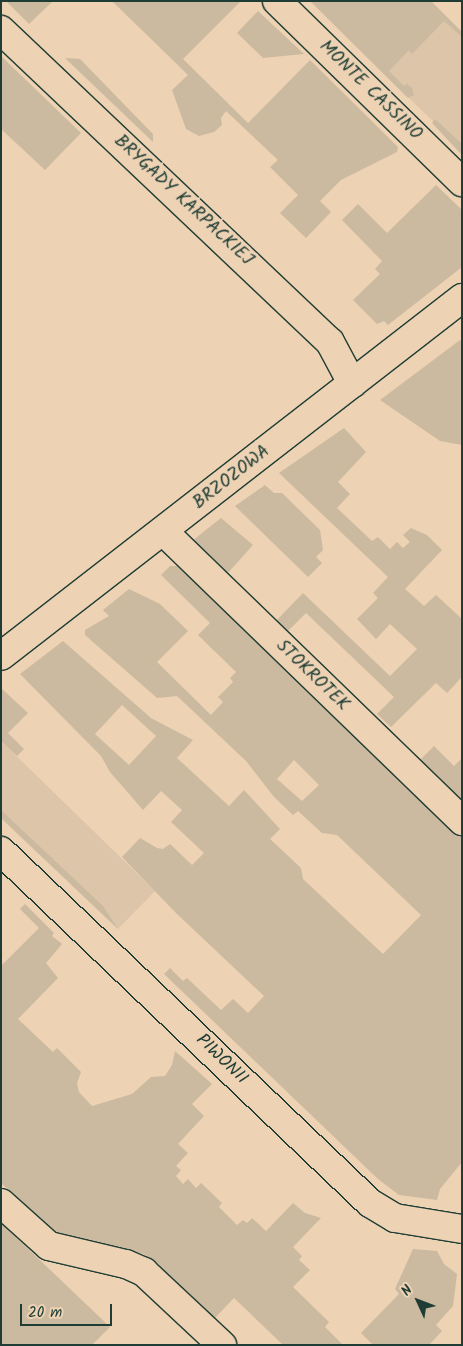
<!DOCTYPE html>
<style>
body{margin:0}
#map{position:relative;width:463px;height:1346px;overflow:hidden;background:#edd2b4;font-family:Kalam,sans-serif}
div>[style]{position:absolute}
.built>*{inset:0;background:#dcc5a9}
.green>*{inset:0;background:#cbba9f}
.roads{filter:drop-shadow(1px 0 #1f3d34) drop-shadow(-1px 0 #1f3d34) drop-shadow(0 1px #1f3d34) drop-shadow(0 -1px #1f3d34)}
.minor>*{height:28px;margin:-14px;padding:0 14px;transform-origin:14px;border-radius:14px;background:#edd2b4}
span{translate:-50% -50%;white-space:nowrap;text-align:center;line-height:1.15;-webkit-text-stroke:5px #edd2b4;paint-order:stroke}
.street-label{font-size:18px;color:#1f3d34}
.frame{position:absolute;inset:0;border:2px solid #1f3d34;pointer-events:none}
.north{position:absolute;left:393px;top:1276px;width:50px;height:50px;-webkit-text-stroke:4px #edd2b4;paint-order:stroke;rotate:313deg;font-size:14px;font-weight:700;line-height:20px;text-align:center;color:#1f3d34}
.north::after{content:'';display:block;margin:auto;width:18px;height:22px;background:#1f3d34;clip-path:polygon(50% 0,100% 100%,50% 72%,0 100%)}
.scale{position:absolute;left:20px;top:1304px;width:92px;height:22px;box-sizing:border-box;border:2px solid #1f3d34;border-top:0;padding-left:6px;font-size:15px;line-height:18px;white-space:nowrap;color:#1f3d34;-webkit-text-stroke:4px #edd2b4;paint-order:stroke}
</style>
<div id="map">
<div class="built">
<i style="clip-path:polygon(439px 11px,462px 32px,462px 149px,381px 71px)"></i>
<i style="clip-path:polygon(1px 741px,155px 891px,118px 929px,1px 818px)"></i>
</div>
<div class="green">
<i style="clip-path:polygon(6px 1px,53px 1px,29px 24px)"></i>
<i style="clip-path:polygon(112px 1px,241px 1px,183px 59px,248px 123px,310px 60px,398px 147px,397px 152px,341px 180px,320px 201px,331px 212px,306px 238px,280px 213px,298px 195px,270px 167px,278px 160px,226px 111px,221px 118px,222px 125px,214px 132px,199px 136px,186px 129px,172px 90px,188px 75px)"></i>
<i style="clip-path:polygon(310px 1px,431px 1px,462px 32px,462px 37px,444px 21px,412px 54px,409px 50px,389px 71px,404px 86px,407px 84px,412px 88px,414px 95px,408px 98px)"></i>
<i style="clip-path:polygon(258px 11px,304px 54px,263px 58px,237px 33px)"></i>
<i style="clip-path:polygon(1px 56px,81px 133px,45px 170px,1px 129px)"></i>
<i style="clip-path:polygon(65px 58px,80px 59px,153px 134px,153px 142px)"></i>
<i style="clip-path:polygon(435px 119px,462px 144px,462px 155px,432px 123px)"></i>
<i style="clip-path:polygon(436px 185px,462px 210px,462px 267px,388px 325px,384px 321px,377px 324px,353px 300px,380px 274px,375px 269px,382px 261px,342px 220px,358px 204px,387px 233px)"></i>
<i style="clip-path:polygon(460px 340px,462px 342px,462px 445px,440px 441px,380px 400px)"></i>
<i style="clip-path:polygon(344px 428px,366px 452px,338px 482px,350px 494px,337px 508px,372px 541px,378px 537px,390px 549px,397px 542px,403px 548px,410px 542px,403px 535px,411px 528px,427px 535px,442px 550px,405px 589px,424px 606px,436px 595px,462px 619px,462px 677px,447px 693px,436px 683px,391px 727px,377px 714px,394px 697px,306px 613px,286px 633px,275px 622px,303px 593px,390px 676px,417px 649px,390px 624px,376px 639px,357px 619px,378px 598px,373px 593px,388px 577px,279px 473px)"></i>
<i style="clip-path:polygon(265px 485px,274px 493px,282px 493px,320px 530px,323px 550px,316px 557px,322px 563px,308px 577px,235px 506px)"></i>
<i style="clip-path:polygon(221px 518px,253px 545px,226px 575px,192px 541px)"></i>
<i style="clip-path:polygon(evenodd,170px 566px,182px 566px,462px 835px,462px 1162px,440px 1189px,437px 1200px,399px 1195px,378px 1179px,164px 974px,170px 968px,183px 981px,187px 978px,221px 1010px,233px 999px,248px 1013px,264px 996px,176px 913px,122px 857px,140px 838px,157px 848px,163px 849px,170px 844px,192px 865px,204px 853px,171px 822px,182px 810px,161px 791px,143px 810px,110px 772px,101px 756px,20px 674px,63px 641px,151px 718px,193px 740px,177px 758px,229px 806px,244px 790px,280px 829px,270px 839px,301px 868px,303px 879px,383px 954px,421px 915px,337px 835px,322px 833px,298px 811px,293px 815px,274px 797px,246px 761px,177px 696px,157px 698px,85px 635px,85px 630px,109px 616px,103px 610px,129px 589px,160px 604px,188px 631px,157px 662px,211px 715px,223px 702px,218px 697px,233px 682px,230px 678px,236px 672px,198px 635px,210px 623px,161px 575px,170px 566px,122px 705px,156px 736px,129px 765px,95px 734px,122px 705px,170px 566px,294px 760px,319px 785px,302px 801px,277px 779px,294px 760px)"></i>
<i style="clip-path:polygon(1px 688px,28px 713px,8px 733px,24px 749px,17px 756px,1px 741px)"></i>
<i style="clip-path:polygon(434px 746px,454px 766px,462px 758px,462px 803px,419px 761px)"></i>
<i style="clip-path:polygon(1px 810px,103px 906px,118px 929px,1px 818px)"></i>
<i style="clip-path:polygon(25px 904px,54px 933px,52px 936px,62px 944px,46px 963px,58px 978px,18px 1019px,53px 1052px,57px 1048px,81px 1072px,77px 1083px,79px 1092px,92px 1106px,132px 1094px,151px 1077px,165px 1076px,172px 1065px,175px 1051px,212px 1084px,192px 1104px,204px 1116px,178px 1144px,188px 1153px,176px 1166px,181px 1170px,176px 1176px,183px 1184px,188px 1179px,196px 1188px,201px 1183px,222px 1203px,219px 1207px,237px 1225px,243px 1220px,247px 1223px,252px 1218px,266px 1231px,293px 1203px,305px 1213px,321px 1218px,293px 1247px,302px 1256px,299px 1260px,310px 1270px,293px 1287px,329px 1322px,325px 1327px,343px 1345px,283px 1345px,234px 1298px,213px 1320px,144px 1254px,52px 1231px,1px 1183px,1px 966px,39px 928px,20px 909px)"></i>
<i style="clip-path:polygon(1px 1223px,110px 1327px,92px 1345px,1px 1345px)"></i>
<i style="clip-path:polygon(413px 1249px,437px 1251px,444px 1264px,457px 1274px,453px 1306px,436px 1325px,442px 1331px,429px 1345px,373px 1345px,361px 1333px,399px 1294px,395px 1289px)"></i>
</div>
<div class="roads">
<div class="minor">
<i style="left:277px;top:1px;width:259px;rotate:44.4deg"></i>
<i style="left:1px;top:30px;width:453px;rotate:43.5deg"></i>
<i style="left:330px;top:342px;width:47px;rotate:61.8deg"></i>
<i style="left:163px;top:531px;width:417px;rotate:44.1deg"></i>
<i style="left:1px;top:656px;width:584px;rotate:-37.83deg"></i>
<i style="left:1px;top:851px;width:510px;rotate:43.65deg"></i>
<i style="left:370px;top:1203px;width:29px;rotate:31deg"></i>
<i style="left:395px;top:1218px;width:68px;rotate:9.3deg"></i>
<i style="left:1px;top:1203px;width:64px;rotate:41.9deg"></i>
<i style="left:49px;top:1246px;width:79px;rotate:13.2deg"></i>
<i style="left:126px;top:1264px;width:20px;rotate:24deg"></i>
<i style="left:144px;top:1272px;width:107px;rotate:43.1deg"></i>
</div>
</div>
<div class="street-label">
<span style="left:370px;top:91px;rotate:44deg">MONTE CASSINO</span>
<span style="left:183px;top:201px;rotate:43deg">BRYGADY KARPACKIEJ</span>
<span style="left:232px;top:478px;rotate:-38deg">BRZOZOWA</span>
<span style="left:312px;top:676px;rotate:44deg">STOKROTEK</span>
<span style="left:221px;top:1060px;rotate:44deg">PIWONII</span>
</div>
<div class="frame"></div>
<div class="north">N</div>
<div class="scale">20 m</div>
</div>
